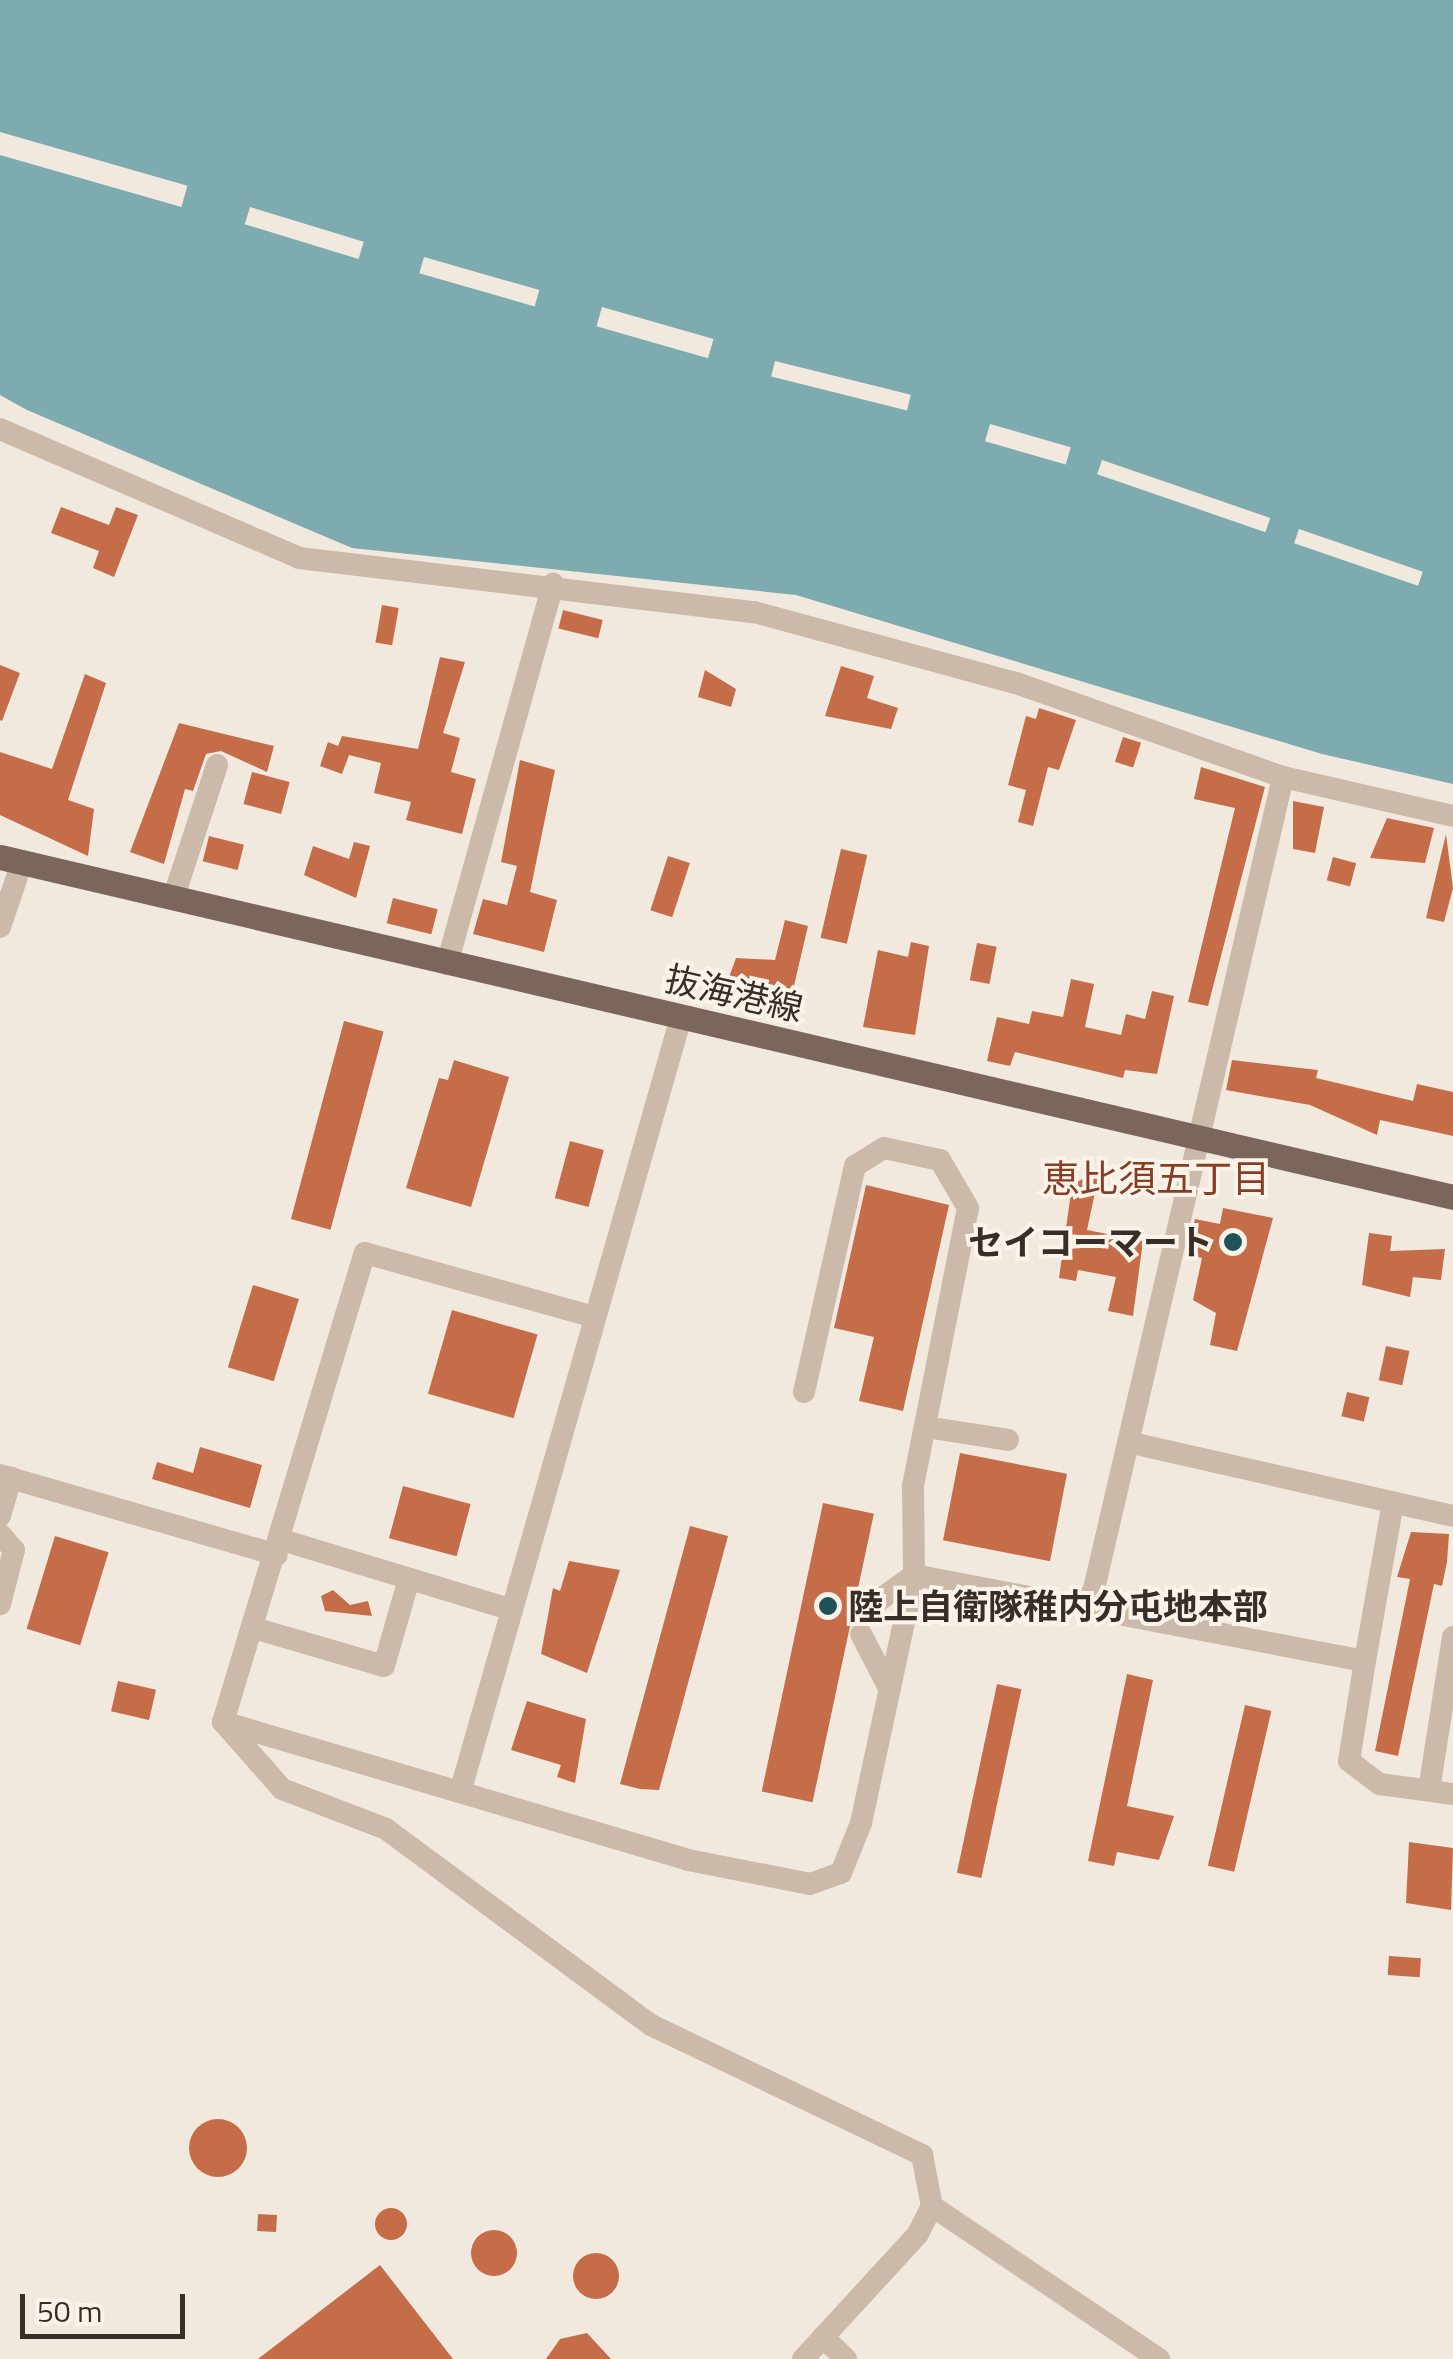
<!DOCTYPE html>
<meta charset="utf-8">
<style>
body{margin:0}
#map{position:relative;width:1453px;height:2359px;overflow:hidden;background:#f2e9de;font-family:"Titillium Web","Noto Sans JP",sans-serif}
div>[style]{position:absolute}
.water>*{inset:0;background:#7dabaf}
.pier>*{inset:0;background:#f2e9de;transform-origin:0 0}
.building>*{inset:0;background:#c56d49;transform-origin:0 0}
.round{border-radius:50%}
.minor>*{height:22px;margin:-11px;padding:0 11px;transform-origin:11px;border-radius:11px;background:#cbbaa9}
.major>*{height:25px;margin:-12.5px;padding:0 12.5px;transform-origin:12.5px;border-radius:12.5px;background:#7a665a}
.dots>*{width:28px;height:28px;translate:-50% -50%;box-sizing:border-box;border:5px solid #faf3ea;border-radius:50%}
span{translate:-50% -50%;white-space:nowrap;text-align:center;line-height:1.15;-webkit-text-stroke:8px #faf3ea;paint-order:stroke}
.street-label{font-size:35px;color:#382e29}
.poi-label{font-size:35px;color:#382e29;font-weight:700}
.right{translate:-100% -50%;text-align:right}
.left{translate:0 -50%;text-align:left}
.neighbourhood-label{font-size:38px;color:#863f23}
.scale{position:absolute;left:20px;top:2294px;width:165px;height:45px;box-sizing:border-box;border:5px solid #382e29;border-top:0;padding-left:12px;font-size:30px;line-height:35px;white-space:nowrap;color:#382e29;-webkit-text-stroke:8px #faf3ea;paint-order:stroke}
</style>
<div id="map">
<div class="water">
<i style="clip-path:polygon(0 0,1453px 0,1453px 784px,1322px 754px,796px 595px,352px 548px,27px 410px,0 395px)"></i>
</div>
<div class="pier">
<i style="left:0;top:132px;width:195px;height:22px;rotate:16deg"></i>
<i style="left:250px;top:207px;width:119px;height:18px;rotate:17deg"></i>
<i style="left:424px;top:257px;width:120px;height:17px;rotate:16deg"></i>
<i style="left:602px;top:307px;width:116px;height:20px;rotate:16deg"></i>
<i style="left:775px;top:361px;width:140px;height:16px;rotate:14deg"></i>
<i style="left:990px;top:424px;width:84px;height:18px;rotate:16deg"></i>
<i style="left:1102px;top:460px;width:178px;height:15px;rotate:19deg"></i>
<i style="left:1299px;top:529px;width:131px;height:15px;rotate:19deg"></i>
</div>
<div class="building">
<i style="clip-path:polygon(61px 507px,109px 525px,116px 507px,138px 515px,114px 577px,93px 568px,99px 551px,51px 533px)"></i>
<i style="left:382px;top:605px;width:17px;height:38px;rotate:10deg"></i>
<i style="left:563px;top:610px;width:41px;height:19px;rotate:14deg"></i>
<i style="clip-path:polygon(440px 657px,465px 662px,443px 733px,460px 738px,451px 772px,476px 779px,462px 834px,406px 820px,411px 802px,374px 793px,381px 763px,349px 755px,342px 774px,320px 766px,328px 742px,338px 746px,342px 736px,418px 749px)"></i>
<i style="clip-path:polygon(0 665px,20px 673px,2px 721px,0 720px)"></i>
<i style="clip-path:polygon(841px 666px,874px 676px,867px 698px,898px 708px,891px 729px,825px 716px)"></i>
<i style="clip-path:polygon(705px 670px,736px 689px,731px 707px,698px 697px)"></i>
<i style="clip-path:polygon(85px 674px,106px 683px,68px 800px,94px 809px,88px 856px,0 815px,0 752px,52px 769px)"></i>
<i style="clip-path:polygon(1039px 708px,1076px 720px,1059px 770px,1048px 767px,1033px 826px,1018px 822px,1026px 790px,1008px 785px,1026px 716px,1036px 719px)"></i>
<i style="clip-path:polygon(179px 723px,274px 746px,267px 772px,221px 751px,206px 754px,193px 791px,185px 789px,164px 864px,130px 852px)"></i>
<i style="left:1123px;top:737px;width:19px;height:26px;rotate:18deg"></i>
<i style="clip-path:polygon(520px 760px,555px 770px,530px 892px,557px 900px,544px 952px,473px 934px,483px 899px,507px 905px,517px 866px,501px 862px)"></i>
<i style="clip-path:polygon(1201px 767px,1265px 787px,1208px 1006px,1188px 1002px,1235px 808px,1194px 799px)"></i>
<i style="left:252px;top:772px;width:39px;height:33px;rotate:15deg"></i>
<i style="clip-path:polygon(1293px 801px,1324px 807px,1315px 853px,1293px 849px)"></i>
<i style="clip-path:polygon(1387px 818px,1434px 828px,1425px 863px,1370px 858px)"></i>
<i style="clip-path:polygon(1446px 834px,1453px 888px,1444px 922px,1426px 918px)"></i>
<i style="left:209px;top:836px;width:36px;height:26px;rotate:14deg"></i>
<i style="clip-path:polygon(354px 842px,370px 846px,356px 898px,304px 875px,313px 846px,349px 859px)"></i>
<i style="left:841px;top:849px;width:27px;height:91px;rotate:13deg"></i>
<i style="left:668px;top:856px;width:23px;height:57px;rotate:18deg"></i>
<i style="left:1333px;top:857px;width:24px;height:24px;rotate:15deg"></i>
<i style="left:393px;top:898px;width:46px;height:26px;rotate:14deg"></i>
<i style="clip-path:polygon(785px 920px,808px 926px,789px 1007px,724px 991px,736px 958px,775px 960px)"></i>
<i style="clip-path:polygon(911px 942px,929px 946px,915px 1035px,863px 1027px,878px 950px,908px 957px)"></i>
<i style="left:977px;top:943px;width:20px;height:38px;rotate:11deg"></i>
<i style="clip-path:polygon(1071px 979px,1094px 984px,1085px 1027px,1121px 1035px,1126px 1014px,1145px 1019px,1152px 991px,1174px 996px,1157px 1074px,1125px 1070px,1123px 1078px,1015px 1052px,1010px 1066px,987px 1061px,997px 1017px,1029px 1024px,1032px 1011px,1063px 1017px)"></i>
<i style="left:344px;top:1021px;width:41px;height:205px;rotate:15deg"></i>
<i style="clip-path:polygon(454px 1060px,509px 1077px,471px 1207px,406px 1188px,439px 1078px,448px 1080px)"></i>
<i style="clip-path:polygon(1232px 1060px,1318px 1070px,1316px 1078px,1413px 1101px,1417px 1084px,1453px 1092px,1453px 1136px,1380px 1120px,1377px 1135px,1310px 1105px,1226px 1090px)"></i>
<i style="left:570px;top:1141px;width:35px;height:59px;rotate:15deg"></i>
<i style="clip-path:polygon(1100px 1169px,1087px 1230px,1143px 1241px,1133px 1316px,1108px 1311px,1116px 1277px,1078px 1270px,1076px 1281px,1059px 1278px,1072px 1185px)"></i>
<i style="clip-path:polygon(866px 1185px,949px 1205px,903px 1411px,859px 1401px,874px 1337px,834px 1328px)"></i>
<i style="clip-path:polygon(1223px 1208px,1273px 1218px,1237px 1351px,1210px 1345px,1216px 1313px,1193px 1300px,1202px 1258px,1187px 1255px,1195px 1219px,1220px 1224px)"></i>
<i style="clip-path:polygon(1369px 1233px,1392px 1236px,1390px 1251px,1445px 1249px,1441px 1280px,1413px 1277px,1410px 1297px,1362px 1285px)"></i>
<i style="left:253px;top:1285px;width:48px;height:86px;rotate:17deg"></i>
<i style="left:452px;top:1310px;width:89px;height:87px;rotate:16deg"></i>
<i style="left:1386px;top:1346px;width:24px;height:35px;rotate:12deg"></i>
<i style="left:1347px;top:1392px;width:23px;height:25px;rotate:13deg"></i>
<i style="clip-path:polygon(200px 1447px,262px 1465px,250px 1508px,152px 1479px,157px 1462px,193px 1473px)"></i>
<i style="left:960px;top:1453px;width:109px;height:89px;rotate:11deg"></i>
<i style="left:403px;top:1486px;width:70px;height:54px;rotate:15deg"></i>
<i style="left:823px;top:1503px;width:52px;height:295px;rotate:12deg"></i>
<i style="clip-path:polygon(690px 1526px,728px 1536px,659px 1790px,640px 1789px,620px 1784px)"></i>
<i style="clip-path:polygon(1411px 1532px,1449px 1534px,1447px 1562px,1442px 1586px,1434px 1584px,1398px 1756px,1375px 1751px,1410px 1579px,1397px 1577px)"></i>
<i style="left:55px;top:1536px;width:56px;height:97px;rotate:17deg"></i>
<i style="clip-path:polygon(569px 1561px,620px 1570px,587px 1673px,541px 1654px,553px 1588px,560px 1591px)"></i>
<i style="clip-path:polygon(333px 1590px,350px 1605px,368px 1601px,372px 1616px,325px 1611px,321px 1596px)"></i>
<i style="clip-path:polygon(1127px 1674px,1153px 1680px,1127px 1806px,1174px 1816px,1159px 1860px,1117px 1852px,1114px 1866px,1088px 1861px)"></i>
<i style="left:118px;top:1681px;width:39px;height:31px;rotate:13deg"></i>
<i style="left:997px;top:1684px;width:25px;height:193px;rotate:12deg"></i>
<i style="clip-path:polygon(527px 1701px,586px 1719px,575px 1783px,557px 1777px,561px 1765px,511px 1750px)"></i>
<i style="left:1245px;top:1705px;width:27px;height:165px;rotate:13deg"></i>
<i style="clip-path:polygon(1409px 1842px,1453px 1848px,1451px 1910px,1406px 1903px)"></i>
<i style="left:1389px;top:1956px;width:32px;height:19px;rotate:4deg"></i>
<i class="round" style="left:189px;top:2119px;width:58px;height:58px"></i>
<i class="round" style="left:375px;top:2208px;width:32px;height:32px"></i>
<i style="left:258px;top:2214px;width:19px;height:17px;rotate:3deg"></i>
<i class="round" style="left:471px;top:2230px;width:46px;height:46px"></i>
<i class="round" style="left:573px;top:2253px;width:46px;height:46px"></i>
<i style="clip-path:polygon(380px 2265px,453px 2359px,258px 2359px)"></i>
<i style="clip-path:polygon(587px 2333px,611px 2359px,546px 2359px,560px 2339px)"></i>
</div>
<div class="minor">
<i style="left:0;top:429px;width:326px;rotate:23.3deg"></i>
<i style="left:299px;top:558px;width:458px;rotate:6.8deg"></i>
<i style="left:754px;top:612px;width:271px;rotate:15.2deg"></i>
<i style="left:1016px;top:683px;width:283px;rotate:19.4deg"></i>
<i style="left:1283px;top:777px;width:174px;rotate:12.9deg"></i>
<i style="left:173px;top:899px;width:141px;rotate:-71.8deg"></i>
<i style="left:0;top:927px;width:69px;rotate:-71.3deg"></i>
<i style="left:447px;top:964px;width:395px;rotate:-74.4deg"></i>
<i style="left:804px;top:1392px;width:232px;rotate:-77.3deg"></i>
<i style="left:855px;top:1166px;width:34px;rotate:-32deg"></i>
<i style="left:884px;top:1148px;width:57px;rotate:12.1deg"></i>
<i style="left:940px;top:1160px;width:56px;rotate:59.7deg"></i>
<i style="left:968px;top:1208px;width:284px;rotate:101.2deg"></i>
<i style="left:913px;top:1487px;width:88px;rotate:89.3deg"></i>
<i style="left:914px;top:1575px;width:58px;rotate:144.1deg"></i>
<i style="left:926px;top:1427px;width:83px;rotate:9deg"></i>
<i style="left:1132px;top:1443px;width:329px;rotate:12.8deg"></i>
<i style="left:0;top:1475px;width:288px;rotate:16.1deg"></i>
<i style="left:0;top:1516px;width:40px;rotate:-74deg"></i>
<i style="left:0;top:1534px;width:21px;rotate:49deg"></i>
<i style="left:14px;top:1550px;width:56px;rotate:104.5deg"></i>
<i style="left:282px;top:1540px;width:240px;rotate:16.9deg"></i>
<i style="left:1076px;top:1606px;width:294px;rotate:10.8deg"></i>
<i style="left:1365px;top:1661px;width:160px;rotate:-80deg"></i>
<i style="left:254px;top:1628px;width:135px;rotate:16.3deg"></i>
<i style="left:384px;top:1666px;width:91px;rotate:-74deg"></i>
<i style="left:861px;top:1634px;width:61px;rotate:62.6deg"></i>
<i style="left:1365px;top:1661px;width:101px;rotate:99.1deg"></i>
<i style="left:1349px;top:1761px;width:39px;rotate:37deg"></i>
<i style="left:1380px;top:1784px;width:74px;rotate:7.8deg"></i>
<i style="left:223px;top:1722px;width:485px;rotate:16.5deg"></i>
<i style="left:688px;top:1860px;width:124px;rotate:11.1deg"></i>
<i style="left:810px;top:1884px;width:33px;rotate:-20deg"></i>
<i style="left:841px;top:1873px;width:54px;rotate:-68.2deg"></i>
<i style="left:861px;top:1823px;width:254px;rotate:-77.9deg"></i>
<i style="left:914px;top:1575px;width:165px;rotate:10.8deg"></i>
<i style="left:1076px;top:1606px;width:21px;rotate:-37deg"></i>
<i style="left:1093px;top:1593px;width:838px;rotate:-76.89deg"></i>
<i style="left:223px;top:1722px;width:89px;rotate:48.6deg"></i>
<i style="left:282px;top:1789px;width:111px;rotate:21deg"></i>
<i style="left:386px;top:1829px;width:330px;rotate:36.5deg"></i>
<i style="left:651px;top:2025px;width:301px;rotate:25.6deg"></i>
<i style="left:922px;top:2155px;width:52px;rotate:78.9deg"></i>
<i style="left:932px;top:2206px;width:31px;rotate:117deg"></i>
<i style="left:918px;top:2234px;width:170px;rotate:132.6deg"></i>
<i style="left:223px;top:1722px;width:490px;rotate:-73.2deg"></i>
<i style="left:365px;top:1253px;width:238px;rotate:15.6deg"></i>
<i style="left:461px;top:1789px;width:803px;rotate:-74.09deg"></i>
<i style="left:1429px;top:1790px;width:155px;rotate:-81.1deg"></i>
<i style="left:932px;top:2206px;width:274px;rotate:34deg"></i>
<i style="left:823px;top:2337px;width:32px;rotate:44deg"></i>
</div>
<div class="major">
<i style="left:0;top:857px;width:1492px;rotate:13.17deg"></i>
</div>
<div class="dots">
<i style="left:1233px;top:1242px;background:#1f5359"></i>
<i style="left:828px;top:1606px;background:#1f5359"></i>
</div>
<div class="street-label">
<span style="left:734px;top:993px;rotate:13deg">抜海港線</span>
</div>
<div class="poi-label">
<span class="right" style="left:1213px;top:1242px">セイコーマート</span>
<span class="left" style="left:848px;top:1606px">陸上自衛隊稚内分屯地本部</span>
</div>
<div class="neighbourhood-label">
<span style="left:1156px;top:1179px">恵比須五丁目</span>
</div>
<div class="scale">50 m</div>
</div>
